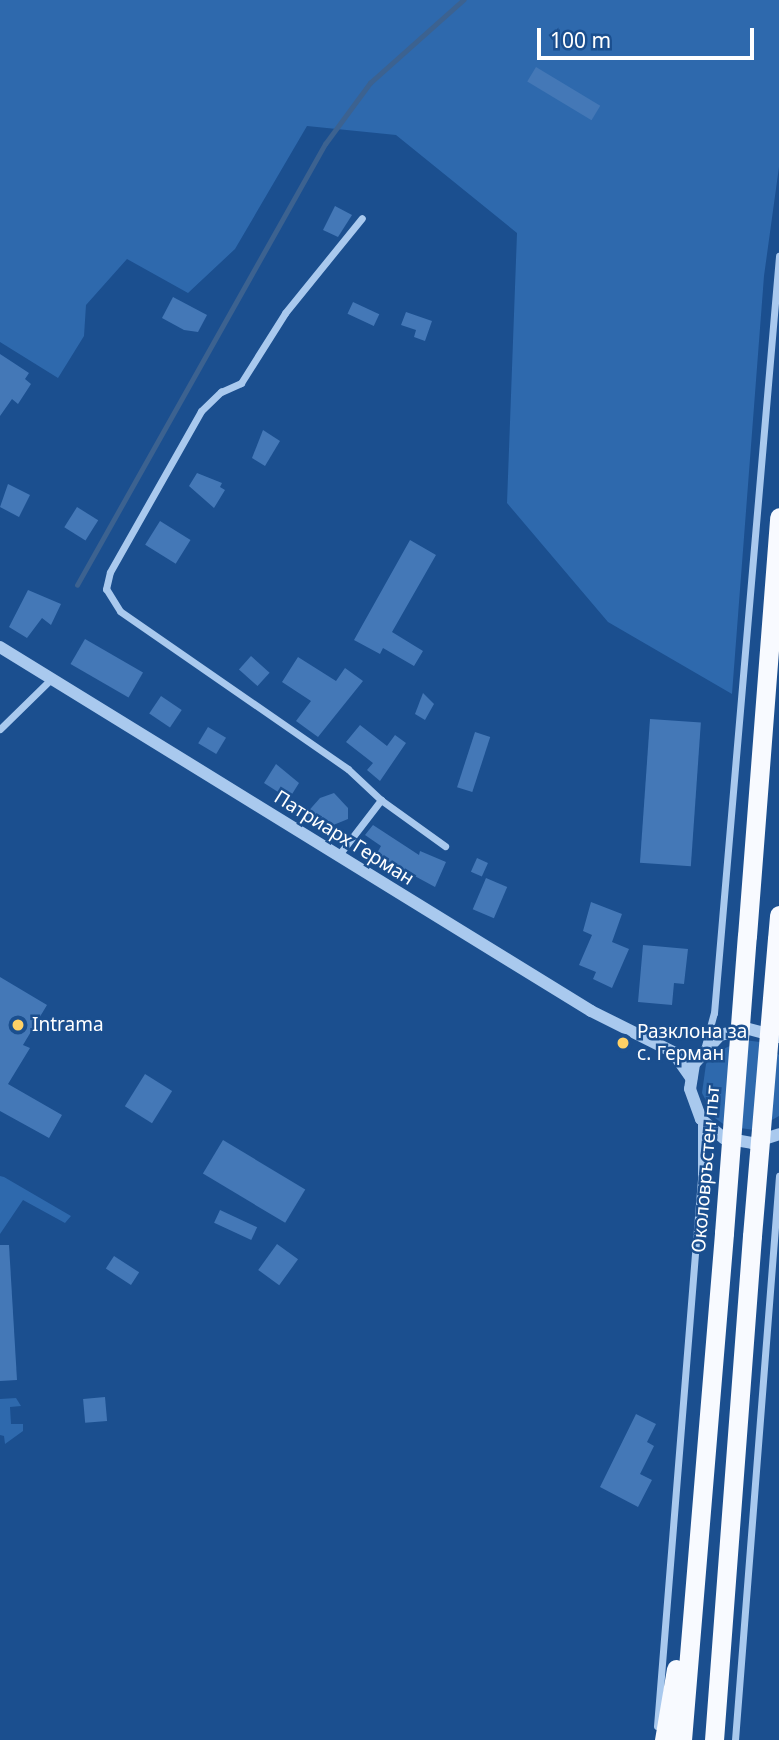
<!DOCTYPE html>
<meta charset="utf-8">
<style>
body{margin:0}
#map{position:relative;width:779px;height:1740px;overflow:hidden;background:#1b4f8f;font-family:"Noto Sans",sans-serif}
div>[style]{position:absolute}
.green>*{inset:0;background:#2e69ad}
.stream>*{height:4.5px;margin:-2.25px;padding:0 2.25px;transform-origin:2.25px;border-radius:2.25px;background:#3c6290}
.building>*{inset:0;background:#4478b7;transform-origin:0 0}
.minor>*{height:7px;margin:-3.5px;padding:0 3.5px;transform-origin:3.5px;border-radius:3.5px;background:#a9c9ee}
.tertiary>*{height:12px;margin:-6px;padding:0 6px;transform-origin:6px;border-radius:6px;background:#a9c9ee}
.trunk>*{height:19px;margin:-9.5px;padding:0 9.5px;transform-origin:9.5px;border-radius:9.5px;background:#f8faff}
.trunk-bridge>*{height:19px;margin:-9.5px;padding:0 9.5px;transform-origin:9.5px;border-radius:9.5px;background:#f8faff}
.dots>*{width:19px;height:19px;translate:-50% -50%;box-sizing:border-box;border:4px solid #1b4f8f;border-radius:50%}
span{translate:-50% -50%;white-space:nowrap;text-align:center;line-height:1.15;-webkit-text-stroke:5px #1b4f8f;paint-order:stroke}
.street-label{font-size:19px;color:#fff}
.poi-label{font-size:19px;color:#fff}
.left{translate:0 -50%;text-align:left}
.scale{position:absolute;left:537px;top:28px;width:217px;height:32px;box-sizing:border-box;border:4px solid #fff;border-top:0;padding-left:9px;font-size:21px;line-height:24px;white-space:nowrap;color:#fff;-webkit-text-stroke:5px #1b4f8f;paint-order:stroke}
</style>
<div id="map">
<div class="green">
<i style="clip-path:polygon(0 0,779px 0,779px 167px,764px 276px,732px 694px,608px 622px,507px 503px,517px 233px,396px 135px,307px 126px,235px 249px,188px 293px,127px 259px,86px 305px,84px 336px,58px 378px,0 342px)"></i>
<i style="clip-path:polygon(744px 1040px,760px 1042px,779px 1055px,779px 1116px,754px 1130px,726px 1126px,715px 1118px,702px 1093px,706px 1064px,716px 1052px)"></i>
<i style="clip-path:polygon(0 1176px,4px 1177px,71px 1216px,65px 1223px,23px 1200px,0 1234px)"></i>
<i style="clip-path:polygon(16px 1398px,21px 1406px,10px 1407px,11px 1424px,23px 1424px,23px 1431px,5px 1444px,4px 1436px,0 1435px,0 1399px)"></i>
</div>
<div class="stream">
<i style="left:77px;top:585px;width:506px;rotate:-60.65deg"></i>
<i style="left:325px;top:144px;width:76px;rotate:-53.6deg"></i>
<i style="left:370px;top:83px;width:125px;rotate:-41.7deg"></i>
</div>
<div class="building">
<i style="left:536px;top:67px;width:75px;height:17px;rotate:31deg"></i>
<i style="clip-path:polygon(335px 206px,352px 215px,338px 237px,323px 230px)"></i>
<i style="clip-path:polygon(173px 297px,207px 315px,198px 332px,184px 330px,162px 318px)"></i>
<i style="left:353px;top:302px;width:29px;height:13px;rotate:25deg"></i>
<i style="clip-path:polygon(406px 312px,432px 321px,425px 341px,414px 337px,416px 330px,401px 325px)"></i>
<i style="clip-path:polygon(0 354px,29px 373px,25px 379px,31px 384px,18px 404px,12px 399px,0 416px)"></i>
<i style="clip-path:polygon(263px 430px,280px 441px,265px 466px,252px 458px)"></i>
<i style="clip-path:polygon(197px 473px,222px 483px,220px 487px,225px 490px,214px 508px,189px 486px)"></i>
<i style="clip-path:polygon(8px 484px,30px 495px,19px 517px,0 507px)"></i>
<i style="left:77px;top:507px;width:25px;height:24px;rotate:32deg"></i>
<i style="left:160px;top:521px;width:36px;height:28px;rotate:32deg"></i>
<i style="clip-path:polygon(410px 540px,436px 555px,392px 632px,423px 651px,414px 666px,383px 648px,380px 654px,354px 640px)"></i>
<i style="clip-path:polygon(28px 590px,61px 604px,51px 625px,42px 618px,27px 638px,9px 627px)"></i>
<i style="left:85px;top:639px;width:67px;height:29px;rotate:30deg"></i>
<i style="left:251px;top:656px;width:25px;height:18px;rotate:42deg"></i>
<i style="clip-path:polygon(298px 657px,336px 681px,345px 668px,363px 681px,318px 737px,296px 721px,311px 701px,282px 682px)"></i>
<i style="clip-path:polygon(423px 693px,434px 704px,425px 720px,415px 714px)"></i>
<i style="left:161px;top:696px;width:25px;height:21px;rotate:34deg"></i>
<i style="left:650px;top:719px;width:51px;height:144px;rotate:4deg"></i>
<i style="clip-path:polygon(360px 725px,387px 746px,395px 735px,406px 743px,380px 781px,367px 770px,373px 763px,346px 742px)"></i>
<i style="left:208px;top:727px;width:21px;height:19px;rotate:31deg"></i>
<i style="left:475px;top:732px;width:16px;height:58px;rotate:18deg"></i>
<i style="clip-path:polygon(276px 764px,299px 783px,289px 799px,264px 783px)"></i>
<i style="clip-path:polygon(334px 793px,348px 808px,348px 819px,326px 828px,305px 815px,320px 798px)"></i>
<i style="clip-path:polygon(373px 825px,419px 855px,420px 851px,446px 862px,435px 887px,376px 855px,381px 846px,365px 835px)"></i>
<i style="left:477px;top:858px;width:12px;height:15px;rotate:24deg"></i>
<i style="left:486px;top:878px;width:23px;height:34px;rotate:23deg"></i>
<i style="clip-path:polygon(591px 902px,622px 914px,612px 942px,629px 949px,612px 988px,593px 979px,596px 972px,579px 965px,592px 935px,583px 931px)"></i>
<i style="clip-path:polygon(643px 945px,688px 949px,684px 984px,674px 983px,672px 1005px,638px 1002px)"></i>
<i style="clip-path:polygon(0 977px,47px 1005px,23px 1045px,30px 1048px,8px 1084px,62px 1115px,49px 1138px,0 1111px)"></i>
<i style="left:145px;top:1074px;width:32px;height:38px;rotate:32deg"></i>
<i style="left:223px;top:1140px;width:96px;height:39px;rotate:31deg"></i>
<i style="left:220px;top:1210px;width:41px;height:14px;rotate:25deg"></i>
<i style="left:277px;top:1244px;width:26px;height:32px;rotate:36deg"></i>
<i style="clip-path:polygon(0 1245px,9px 1245px,17px 1380px,0 1381px)"></i>
<i style="left:114px;top:1256px;width:30px;height:15px;rotate:33deg"></i>
<i style="left:105px;top:1397px;width:24px;height:22px;rotate:85deg"></i>
<i style="clip-path:polygon(636px 1414px,656px 1424px,647px 1442px,654px 1446px,640px 1474px,652px 1480px,638px 1507px,600px 1487px)"></i>
</div>
<div class="minor">
<i style="left:0;top:729px;width:70px;rotate:-44.4deg"></i>
<i style="left:381px;top:800px;width:79px;rotate:35.7deg"></i>
<i style="left:338px;top:856px;width:71px;rotate:-52.5deg"></i>
<i style="left:381px;top:800px;width:45px;rotate:-136.8deg"></i>
<i style="left:348px;top:769px;width:277px;rotate:-145.3deg"></i>
<i style="left:120px;top:611px;width:26px;rotate:-122deg"></i>
<i style="left:106px;top:589px;width:17px;rotate:-77deg"></i>
<i style="left:110px;top:572px;width:185px;rotate:-60.5deg"></i>
<i style="left:201px;top:411px;width:28px;rotate:-44deg"></i>
<i style="left:221px;top:392px;width:22px;rotate:-24deg"></i>
<i style="left:241px;top:383px;width:83px;rotate:-57.8deg"></i>
<i style="left:285px;top:313px;width:122px;rotate:-51deg"></i>
<i style="left:705px;top:1046px;width:34px;rotate:-75deg"></i>
<i style="left:714px;top:1013px;width:760px;rotate:-85.09deg"></i>
<i style="left:657px;top:1726px;width:549px;rotate:-85.4deg"></i>
<i style="left:701px;top:1179px;width:59px;rotate:-90deg"></i>
<i style="left:735px;top:1740px;width:566px;rotate:-85.54deg"></i>
</div>
<div class="tertiary">
<i style="left:0;top:647px;width:694px;rotate:31.63deg"></i>
<i style="left:591px;top:1011px;width:92px;rotate:26.6deg"></i>
<i style="left:673px;top:1052px;width:32px;rotate:55deg"></i>
<i style="left:779px;top:1037px;width:35px;rotate:-165deg"></i>
<i style="left:745px;top:1028px;width:26px;rotate:164deg"></i>
<i style="left:720px;top:1035px;width:39px;rotate:132deg"></i>
<i style="left:694px;top:1064px;width:25px;rotate:99deg"></i>
<i style="left:690px;top:1089px;width:32px;rotate:70deg"></i>
<i style="left:701px;top:1119px;width:30px;rotate:40deg"></i>
<i style="left:724px;top:1138px;width:28px;rotate:10deg"></i>
<i style="left:752px;top:1143px;width:28px;rotate:-18deg"></i>
</div>
<div class="trunk">
<i style="left:747px;top:936px;width:420px;rotate:-85.6deg"></i>
<i style="left:777px;top:939px;width:24px;rotate:-85deg"></i>
<i style="left:664px;top:1740px;width:72px;rotate:-80.4deg"></i>
<i style="left:682px;top:1740px;width:509px;rotate:-85.26deg"></i>
<i style="left:714px;top:1740px;width:505px;rotate:-85.69deg"></i>
</div>
<div class="trunk-bridge">
<i style="left:724px;top:1233px;width:298px;rotate:-85.6deg"></i>
<i style="left:752px;top:1236px;width:298px;rotate:-85.2deg"></i>
</div>
<div class="dots">
<i style="left:18px;top:1025px;background:#ffd166"></i>
<i style="left:623px;top:1043px;background:#ffd166"></i>
</div>
<div class="street-label">
<span style="left:344px;top:838px;rotate:32deg">Патриарх Герман</span>
<span style="left:706px;top:1169px;rotate:-85deg">Околовръстен път</span>
</div>
<div class="poi-label">
<span class="left" style="left:32px;top:1025px">Intrama</span>
<span class="left" style="left:637px;top:1043px">Разклона за<br>с. Герман</span>
</div>
<div class="scale">100 m</div>
</div>
